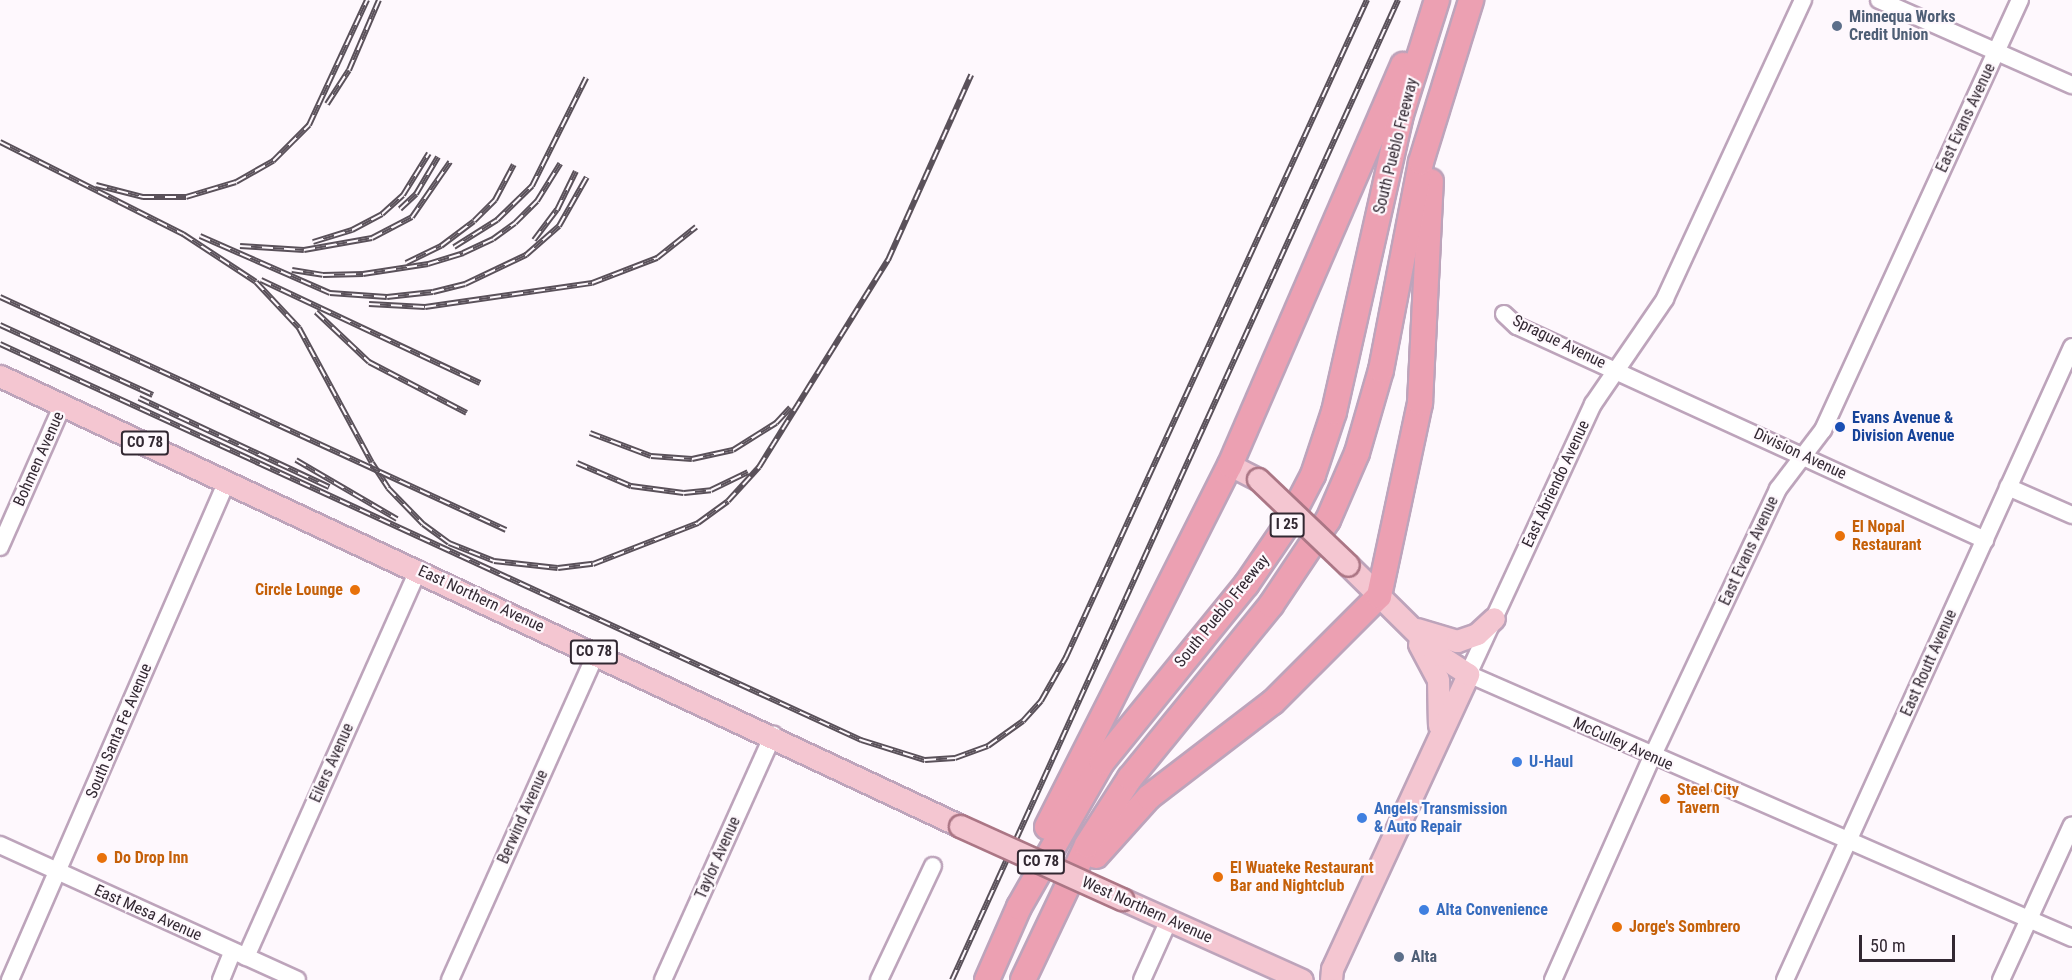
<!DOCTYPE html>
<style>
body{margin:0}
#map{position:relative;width:2072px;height:980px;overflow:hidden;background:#fef8fd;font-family:"Roboto Condensed",sans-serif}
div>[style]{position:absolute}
.roads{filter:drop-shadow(2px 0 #bda4bb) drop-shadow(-2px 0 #bda4bb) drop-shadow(0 2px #bda4bb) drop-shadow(0 -2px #bda4bb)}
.minor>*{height:16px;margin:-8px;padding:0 8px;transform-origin:8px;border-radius:8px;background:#fff}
.major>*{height:21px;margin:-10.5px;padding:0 10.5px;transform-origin:10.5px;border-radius:10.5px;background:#f4c6d1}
.highway>*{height:24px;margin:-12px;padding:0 12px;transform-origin:12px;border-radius:12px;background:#eca0b2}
.rail>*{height:6px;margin-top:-3px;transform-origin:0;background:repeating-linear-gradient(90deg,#fef8fd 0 11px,#5a515a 0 22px);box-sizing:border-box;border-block:2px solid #5a515a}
.bridges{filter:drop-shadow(2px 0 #ab7685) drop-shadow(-2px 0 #ab7685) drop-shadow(0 2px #ab7685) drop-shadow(0 -2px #ab7685)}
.major-bridge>*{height:21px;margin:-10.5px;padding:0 10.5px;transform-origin:10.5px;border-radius:10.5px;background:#f4c6d1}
.dots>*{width:16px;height:16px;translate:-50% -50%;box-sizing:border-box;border:3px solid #fef8fd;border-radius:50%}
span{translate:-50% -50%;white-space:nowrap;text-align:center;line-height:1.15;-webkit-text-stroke:4.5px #fef8fd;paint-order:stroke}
.shield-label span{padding:2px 4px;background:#fef8fd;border:2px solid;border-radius:4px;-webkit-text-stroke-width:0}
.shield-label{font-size:15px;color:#322832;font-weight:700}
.service-label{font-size:16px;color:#4e5e75;font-weight:700}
.left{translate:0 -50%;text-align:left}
.street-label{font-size:16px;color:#322832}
.transit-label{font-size:16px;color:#164399;font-weight:700}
.food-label{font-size:16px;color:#c56008;font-weight:700}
.right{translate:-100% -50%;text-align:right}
.shop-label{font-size:16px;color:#366cbe;font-weight:700}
.scale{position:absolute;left:1859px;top:935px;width:96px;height:27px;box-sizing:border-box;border:3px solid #322832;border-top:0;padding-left:8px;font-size:18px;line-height:21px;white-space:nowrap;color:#322832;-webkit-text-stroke:4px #fef8fd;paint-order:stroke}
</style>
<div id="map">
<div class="roads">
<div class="minor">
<i style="left:1803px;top:0;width:329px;rotate:114.8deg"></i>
<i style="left:1665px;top:299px;width:127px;rotate:124.4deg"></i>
<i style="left:1593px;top:404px;width:298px;rotate:114.8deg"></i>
<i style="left:1468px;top:674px;width:659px;rotate:23.61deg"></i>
<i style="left:1879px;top:0;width:211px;rotate:23.8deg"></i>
<i style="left:1504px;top:314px;width:18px;rotate:43deg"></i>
<i style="left:1517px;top:326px;width:515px;rotate:24.57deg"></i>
<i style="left:2008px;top:487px;width:70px;rotate:23.6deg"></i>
<i style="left:0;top:547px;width:156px;rotate:-66.2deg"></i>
<i style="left:0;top:845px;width:326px;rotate:24.4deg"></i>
<i style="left:246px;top:957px;width:424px;rotate:-66deg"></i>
<i style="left:10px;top:980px;width:544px;rotate:-66.5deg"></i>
<i style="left:221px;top:980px;width:31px;rotate:-68deg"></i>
<i style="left:450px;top:980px;width:358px;rotate:-65.9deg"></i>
<i style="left:663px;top:980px;width:269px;rotate:-65.8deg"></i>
<i style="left:879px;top:980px;width:126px;rotate:-64.7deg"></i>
<i style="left:1142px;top:980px;width:66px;rotate:-65.8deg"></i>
<i style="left:1553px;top:980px;width:244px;rotate:-66.1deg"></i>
<i style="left:1652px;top:757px;width:296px;rotate:-64.8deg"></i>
<i style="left:1778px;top:489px;width:74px;rotate:-52.7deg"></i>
<i style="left:1823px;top:430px;width:473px;rotate:-65.4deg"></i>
<i style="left:1785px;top:980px;width:695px;rotate:-65.61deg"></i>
<i style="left:2001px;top:980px;width:170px;rotate:-65.4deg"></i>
</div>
<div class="major">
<i style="left:0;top:376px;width:1060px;rotate:25.11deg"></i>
<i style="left:1230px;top:465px;width:31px;rotate:27deg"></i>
<i style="left:1417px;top:629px;width:42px;rotate:16.7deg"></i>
<i style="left:1457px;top:641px;width:21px;rotate:-19deg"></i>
<i style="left:1477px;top:634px;width:23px;rotate:-43deg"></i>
<i style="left:1419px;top:644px;width:40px;rotate:62deg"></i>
<i style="left:1438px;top:679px;width:46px;rotate:88.8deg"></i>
<i style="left:1122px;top:899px;width:197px;rotate:24.2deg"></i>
<i style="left:1331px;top:980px;width:11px;rotate:-85deg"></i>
<i style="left:1332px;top:969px;width:325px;rotate:-65.2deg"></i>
<i style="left:1468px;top:674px;width:35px;rotate:-147deg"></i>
<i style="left:1439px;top:655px;width:128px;rotate:-135.3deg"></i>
</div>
<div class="highway">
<i style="left:1047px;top:827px;width:406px;rotate:-63.2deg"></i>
<i style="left:1230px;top:465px;width:436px;rotate:-66.6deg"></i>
<i style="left:1096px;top:856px;width:79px;rotate:-48.1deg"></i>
<i style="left:1149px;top:797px;width:156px;rotate:-37.5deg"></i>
<i style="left:1273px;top:702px;width:150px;rotate:-45deg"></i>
<i style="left:1379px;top:596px;width:197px;rotate:-78deg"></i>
<i style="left:1420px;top:403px;width:222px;rotate:-87.2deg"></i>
<i style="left:987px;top:980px;width:80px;rotate:-66.3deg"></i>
<i style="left:1019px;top:907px;width:167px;rotate:-60.2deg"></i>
<i style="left:1102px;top:762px;width:228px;rotate:-50.9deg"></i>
<i style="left:1246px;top:585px;width:73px;rotate:-55.7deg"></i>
<i style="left:1287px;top:525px;width:56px;rotate:-62.5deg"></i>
<i style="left:1313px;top:475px;width:66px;rotate:-71.6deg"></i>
<i style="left:1334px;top:412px;width:301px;rotate:-77.3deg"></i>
<i style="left:1400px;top:118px;width:124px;rotate:-72.6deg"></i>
<i style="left:1023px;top:980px;width:149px;rotate:-64.6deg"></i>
<i style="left:1087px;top:845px;width:80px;rotate:-57.3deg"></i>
<i style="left:1130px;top:778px;width:223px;rotate:-50.8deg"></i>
<i style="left:1271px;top:605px;width:102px;rotate:-56.2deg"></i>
<i style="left:1328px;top:520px;width:73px;rotate:-66.6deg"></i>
<i style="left:1357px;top:453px;width:86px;rotate:-73.9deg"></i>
<i style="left:1381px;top:370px;width:212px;rotate:-79.1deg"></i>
<i style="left:1421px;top:162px;width:170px;rotate:-72.8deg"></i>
</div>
</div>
<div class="rail">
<i style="left:327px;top:104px;width:40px;rotate:-57.1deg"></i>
<i style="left:349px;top:70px;width:76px;rotate:-66.8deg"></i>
<i style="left:0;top:142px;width:205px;rotate:26.7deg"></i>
<i style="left:183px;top:234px;width:87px;rotate:33.3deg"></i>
<i style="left:256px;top:282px;width:63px;rotate:46.9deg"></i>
<i style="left:299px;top:328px;width:153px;rotate:61.6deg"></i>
<i style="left:372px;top:463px;width:30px;rotate:57deg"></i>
<i style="left:388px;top:488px;width:50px;rotate:45.8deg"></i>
<i style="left:423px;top:524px;width:32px;rotate:36deg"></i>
<i style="left:449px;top:543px;width:48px;rotate:21.8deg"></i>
<i style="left:494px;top:561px;width:64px;rotate:6.2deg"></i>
<i style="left:558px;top:568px;width:35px;rotate:-7deg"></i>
<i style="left:593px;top:564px;width:113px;rotate:-21.3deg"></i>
<i style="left:698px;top:523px;width:37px;rotate:-36deg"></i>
<i style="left:728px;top:501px;width:46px;rotate:-47.6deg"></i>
<i style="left:759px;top:467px;width:244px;rotate:-58.1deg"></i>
<i style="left:888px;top:260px;width:203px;rotate:-65.8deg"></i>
<i style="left:96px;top:185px;width:49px;rotate:14.3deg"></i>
<i style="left:143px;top:197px;width:43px"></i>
<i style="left:186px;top:197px;width:52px;rotate:-16.7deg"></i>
<i style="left:236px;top:182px;width:43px;rotate:-29.6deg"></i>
<i style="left:273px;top:161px;width:51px;rotate:-45deg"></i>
<i style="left:309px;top:125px;width:138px;rotate:-65.1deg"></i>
<i style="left:400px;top:209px;width:22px;rotate:-43deg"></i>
<i style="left:416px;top:194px;width:43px;rotate:-59.3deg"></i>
<i style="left:200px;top:236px;width:142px;rotate:23.7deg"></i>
<i style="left:330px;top:293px;width:57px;rotate:4deg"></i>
<i style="left:387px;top:297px;width:46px;rotate:-6.2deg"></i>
<i style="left:433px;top:292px;width:33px;rotate:-14deg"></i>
<i style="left:465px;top:284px;width:68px;rotate:-25.4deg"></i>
<i style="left:526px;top:255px;width:44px;rotate:-41.3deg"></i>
<i style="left:559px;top:226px;width:56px;rotate:-60.3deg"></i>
<i style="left:534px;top:240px;width:38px;rotate:-53deg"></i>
<i style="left:557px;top:210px;width:43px;rotate:-64deg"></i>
<i style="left:313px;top:242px;width:41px;rotate:-17.1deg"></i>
<i style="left:352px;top:230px;width:34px;rotate:-28deg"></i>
<i style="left:382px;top:214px;width:28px;rotate:-42deg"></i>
<i style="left:403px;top:195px;width:49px;rotate:-58.2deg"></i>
<i style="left:240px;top:246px;width:64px;rotate:3.6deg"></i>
<i style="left:304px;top:250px;width:69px;rotate:-10deg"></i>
<i style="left:372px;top:238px;width:45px;rotate:-27.7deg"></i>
<i style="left:412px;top:217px;width:67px;rotate:-55.4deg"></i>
<i style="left:454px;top:247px;width:51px;rotate:-32.1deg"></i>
<i style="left:497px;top:220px;width:49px;rotate:-44.2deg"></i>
<i style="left:532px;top:186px;width:121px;rotate:-63.4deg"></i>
<i style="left:406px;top:263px;width:39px;rotate:-26deg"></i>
<i style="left:441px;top:246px;width:41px;rotate:-37.1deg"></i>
<i style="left:474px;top:221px;width:30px;rotate:-45deg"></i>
<i style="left:495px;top:200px;width:40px;rotate:-62deg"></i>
<i style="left:292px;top:270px;width:31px;rotate:9deg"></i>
<i style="left:323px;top:275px;width:40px;rotate:-1.4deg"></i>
<i style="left:363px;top:274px;width:66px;rotate:-8.7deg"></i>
<i style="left:428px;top:264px;width:37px;rotate:-17deg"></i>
<i style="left:463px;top:253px;width:33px;rotate:-25deg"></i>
<i style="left:493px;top:239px;width:27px;rotate:-36deg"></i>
<i style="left:515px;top:223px;width:31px;rotate:-45deg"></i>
<i style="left:537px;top:201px;width:44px;rotate:-58.1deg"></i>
<i style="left:261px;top:280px;width:242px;rotate:25.2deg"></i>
<i style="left:0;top:297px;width:557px;rotate:24.72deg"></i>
<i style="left:369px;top:304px;width:56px;rotate:3.1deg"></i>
<i style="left:425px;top:307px;width:169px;rotate:-8.2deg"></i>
<i style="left:592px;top:283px;width:70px;rotate:-21deg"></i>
<i style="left:657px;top:258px;width:50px;rotate:-38.5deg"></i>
<i style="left:316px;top:312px;width:73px;rotate:43.3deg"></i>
<i style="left:369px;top:362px;width:110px;rotate:27.5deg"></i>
<i style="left:0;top:325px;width:168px;rotate:24.6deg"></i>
<i style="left:0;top:344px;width:948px;rotate:24.7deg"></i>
<i style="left:861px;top:740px;width:67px;rotate:17.4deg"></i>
<i style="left:925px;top:760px;width:30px;rotate:-4deg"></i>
<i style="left:955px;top:758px;width:35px;rotate:-20deg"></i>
<i style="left:988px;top:746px;width:43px;rotate:-35.5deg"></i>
<i style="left:1023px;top:721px;width:27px;rotate:-48deg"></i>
<i style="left:1041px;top:701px;width:51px;rotate:-60.4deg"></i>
<i style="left:1066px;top:657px;width:723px;rotate:-65.39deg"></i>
<i style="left:139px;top:398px;width:210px;rotate:25.1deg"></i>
<i style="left:590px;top:433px;width:65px;rotate:20.7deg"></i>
<i style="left:651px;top:456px;width:41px;rotate:4.2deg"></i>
<i style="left:692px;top:459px;width:42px;rotate:-12.4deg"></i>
<i style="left:733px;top:450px;width:51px;rotate:-32.1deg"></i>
<i style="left:776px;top:423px;width:21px;rotate:-47deg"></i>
<i style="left:296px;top:460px;width:117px;rotate:30.3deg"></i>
<i style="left:577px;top:463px;width:59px;rotate:23.1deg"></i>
<i style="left:631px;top:486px;width:53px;rotate:7.5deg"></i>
<i style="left:684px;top:493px;width:27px;rotate:-6deg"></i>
<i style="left:711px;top:490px;width:41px;rotate:-25.9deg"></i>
<i style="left:952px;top:980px;width:1077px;rotate:-65.53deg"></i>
</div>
<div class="bridges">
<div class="major-bridge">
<i style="left:1258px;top:479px;width:124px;rotate:43.7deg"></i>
<i style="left:960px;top:826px;width:178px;rotate:24.3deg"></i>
</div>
</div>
<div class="dots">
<i style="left:1837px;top:26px;background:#5c6f8a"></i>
<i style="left:1840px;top:427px;background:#1a4fb4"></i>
<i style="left:1840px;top:536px;background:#e8710a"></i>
<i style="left:355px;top:590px;background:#e8710a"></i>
<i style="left:1517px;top:762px;background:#3f7fe0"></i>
<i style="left:1665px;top:799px;background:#e8710a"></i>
<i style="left:1362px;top:818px;background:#3f7fe0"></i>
<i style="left:102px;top:858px;background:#e8710a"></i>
<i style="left:1218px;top:877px;background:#e8710a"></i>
<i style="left:1424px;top:910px;background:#3f7fe0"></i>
<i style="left:1617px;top:927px;background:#e8710a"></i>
<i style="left:1399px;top:957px;background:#5c6f8a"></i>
</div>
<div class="shield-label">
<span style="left:145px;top:443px">CO 78</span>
<span style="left:1287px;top:525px">I 25</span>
<span style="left:594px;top:652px">CO 78</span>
<span style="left:1041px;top:862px">CO 78</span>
</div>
<div class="service-label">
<span class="left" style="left:1849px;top:26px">Minnequa Works<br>Credit Union</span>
<span class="left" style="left:1411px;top:957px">Alta</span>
</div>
<div class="street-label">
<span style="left:1966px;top:118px;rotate:-65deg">East Evans Avenue</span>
<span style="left:1396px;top:146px;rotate:-76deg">South Pueblo Freeway</span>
<span style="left:1559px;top:342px;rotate:26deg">Sprague Avenue</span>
<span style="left:1800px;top:454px;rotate:25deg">Division Avenue</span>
<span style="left:39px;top:459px;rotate:-66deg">Bohmen Avenue</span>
<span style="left:1556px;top:484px;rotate:-65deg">East Abriendo Avenue</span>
<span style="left:1749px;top:551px;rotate:-65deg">East Evans Avenue</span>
<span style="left:481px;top:599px;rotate:25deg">East Northern Avenue</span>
<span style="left:1222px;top:611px;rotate:-51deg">South Pueblo Freeway</span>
<span style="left:1929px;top:663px;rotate:-66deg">East Routt Avenue</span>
<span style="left:119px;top:731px;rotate:-67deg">South Santa Fe Avenue</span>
<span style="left:1623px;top:744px;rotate:24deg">McCulley Avenue</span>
<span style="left:332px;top:763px;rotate:-66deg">Eilers Avenue</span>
<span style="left:523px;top:817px;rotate:-66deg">Berwind Avenue</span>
<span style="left:718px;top:858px;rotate:-66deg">Taylor Avenue</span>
<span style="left:1147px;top:910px;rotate:24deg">West Northern Avenue</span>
<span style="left:148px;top:913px;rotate:24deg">East Mesa Avenue</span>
</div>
<div class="transit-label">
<span class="left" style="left:1852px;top:427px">Evans Avenue &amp;<br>Division Avenue</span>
</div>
<div class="food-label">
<span class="left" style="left:1852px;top:536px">El Nopal<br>Restaurant</span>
<span class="right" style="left:343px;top:590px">Circle Lounge</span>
<span class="left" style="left:1677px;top:799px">Steel City<br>Tavern</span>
<span class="left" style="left:114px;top:858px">Do Drop Inn</span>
<span class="left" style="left:1230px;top:877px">El Wuateke Restaurant<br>Bar and Nightclub</span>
<span class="left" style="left:1629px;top:927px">Jorge's Sombrero</span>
</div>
<div class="shop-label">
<span class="left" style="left:1529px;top:762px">U-Haul</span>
<span class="left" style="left:1374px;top:818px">Angels Transmission<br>&amp; Auto Repair</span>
<span class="left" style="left:1436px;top:910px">Alta Convenience</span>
</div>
<div class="scale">50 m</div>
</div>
